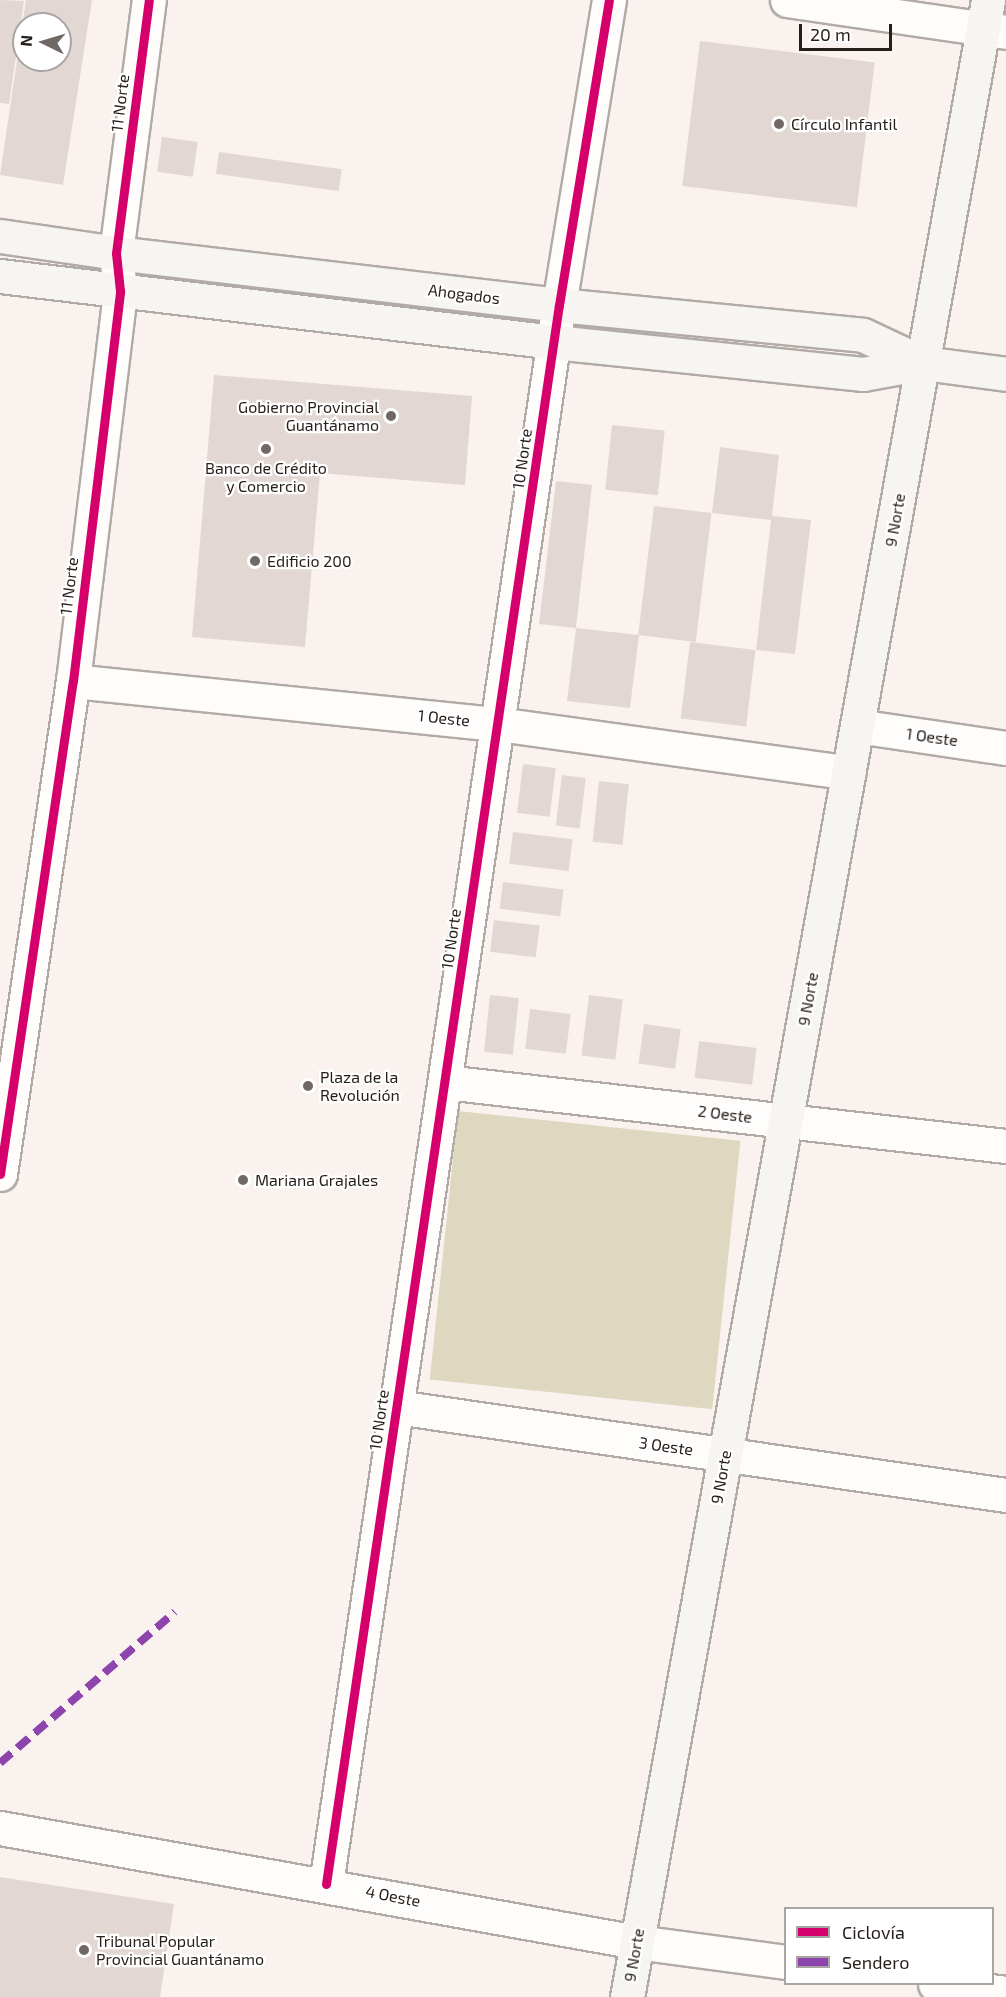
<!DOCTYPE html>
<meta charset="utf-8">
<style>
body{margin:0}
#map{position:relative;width:1006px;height:1997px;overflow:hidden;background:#f9f2ee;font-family:"Exo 2",sans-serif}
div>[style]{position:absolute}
.green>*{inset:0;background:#dfd8c1;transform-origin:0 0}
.building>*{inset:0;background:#e3d7d4;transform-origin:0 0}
.roads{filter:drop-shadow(2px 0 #b1aaa6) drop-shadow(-2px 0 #b1aaa6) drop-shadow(0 2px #b1aaa6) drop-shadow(0 -2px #b1aaa6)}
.minor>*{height:33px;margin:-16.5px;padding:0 16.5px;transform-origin:16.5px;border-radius:16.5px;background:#fefdfc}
.tertiary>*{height:33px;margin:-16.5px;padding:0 16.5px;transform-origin:16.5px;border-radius:16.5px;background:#fefdfc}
.secondary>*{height:33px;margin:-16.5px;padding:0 16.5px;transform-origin:16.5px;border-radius:16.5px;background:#f7f5f1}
.quiet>*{height:8px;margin-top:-4px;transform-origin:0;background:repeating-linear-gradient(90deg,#8e44ad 0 15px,transparent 0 23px)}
.cycleway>*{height:9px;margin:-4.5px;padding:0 4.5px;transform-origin:4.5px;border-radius:4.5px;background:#d6006c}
.dots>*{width:16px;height:16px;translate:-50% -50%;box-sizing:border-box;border:3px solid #fff;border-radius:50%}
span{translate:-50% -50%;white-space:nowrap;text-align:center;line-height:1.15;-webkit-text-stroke:4.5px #fff;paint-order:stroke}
.street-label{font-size:16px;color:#261e1a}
.poi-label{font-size:16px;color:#261e1a}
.left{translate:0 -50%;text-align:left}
.right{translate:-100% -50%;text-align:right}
.legend{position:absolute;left:784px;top:1907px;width:210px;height:78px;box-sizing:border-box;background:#fff;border:2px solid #a8a5a3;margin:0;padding:8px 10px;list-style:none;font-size:18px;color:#261e1a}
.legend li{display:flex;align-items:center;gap:12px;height:30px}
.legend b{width:30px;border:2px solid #a8a5a3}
.north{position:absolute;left:12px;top:12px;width:60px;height:60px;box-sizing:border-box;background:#fff;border:2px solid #a8a5a3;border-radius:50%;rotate:275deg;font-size:16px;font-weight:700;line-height:24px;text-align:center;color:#261e1a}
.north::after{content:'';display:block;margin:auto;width:21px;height:27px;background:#706864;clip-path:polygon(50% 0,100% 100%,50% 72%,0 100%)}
.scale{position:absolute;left:799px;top:24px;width:93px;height:27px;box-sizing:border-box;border:3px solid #261e1a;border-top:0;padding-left:8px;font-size:18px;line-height:21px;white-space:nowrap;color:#261e1a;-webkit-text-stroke:4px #fff;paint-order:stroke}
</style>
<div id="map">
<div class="green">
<i style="left:458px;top:1111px;width:284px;height:270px;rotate:6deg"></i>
</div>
<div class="building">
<i style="clip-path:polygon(0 0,24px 1px,9px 104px,0 103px)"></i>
<i style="clip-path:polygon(evenodd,26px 0,92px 0,63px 185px,0 175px,26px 0,24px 24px,60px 24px,60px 60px,24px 60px,24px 24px)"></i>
<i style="left:700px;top:41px;width:176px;height:146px;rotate:7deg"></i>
<i style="left:162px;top:137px;width:36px;height:35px;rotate:8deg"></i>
<i style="left:219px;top:152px;width:124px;height:22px;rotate:8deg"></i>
<i style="clip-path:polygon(214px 375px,472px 396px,465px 485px,320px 473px,305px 647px,192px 637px)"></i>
<i style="left:612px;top:425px;width:53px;height:65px;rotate:6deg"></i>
<i style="clip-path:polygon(720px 447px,779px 455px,772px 516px,811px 520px,795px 654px,756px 650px,771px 520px,712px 513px)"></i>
<i style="clip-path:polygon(556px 481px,592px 485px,576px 628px,639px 635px,630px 708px,567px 701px,576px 628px,539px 624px)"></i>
<i style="left:654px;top:506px;width:58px;height:130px;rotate:7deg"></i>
<i style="left:690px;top:642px;width:66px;height:77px;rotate:7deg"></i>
<i style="left:523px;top:764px;width:33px;height:49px;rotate:7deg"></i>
<i style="left:562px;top:775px;width:24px;height:51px;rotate:7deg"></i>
<i style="left:599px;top:781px;width:30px;height:61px;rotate:6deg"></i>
<i style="left:513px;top:832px;width:60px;height:32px;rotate:7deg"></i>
<i style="left:503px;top:882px;width:61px;height:27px;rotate:7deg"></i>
<i style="left:494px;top:920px;width:46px;height:32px;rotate:7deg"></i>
<i style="left:490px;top:995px;width:29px;height:57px;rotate:6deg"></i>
<i style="left:589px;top:995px;width:34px;height:61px;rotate:7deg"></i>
<i style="left:530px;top:1009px;width:41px;height:40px;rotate:7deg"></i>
<i style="left:644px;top:1024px;width:37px;height:40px;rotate:8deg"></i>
<i style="left:699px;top:1041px;width:58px;height:37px;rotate:7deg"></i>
<i style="clip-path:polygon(0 1877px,174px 1904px,160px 1997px,0 1997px)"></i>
</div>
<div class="roads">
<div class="minor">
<i style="left:787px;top:0;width:221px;rotate:8.3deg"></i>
<i style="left:116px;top:253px;width:255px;rotate:-82.6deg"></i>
<i style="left:73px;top:681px;width:427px;rotate:5.8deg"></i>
<i style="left:498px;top:724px;width:354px;rotate:7.9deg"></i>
<i style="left:857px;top:726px;width:151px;rotate:8.4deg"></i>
<i style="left:445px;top:1082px;width:565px;rotate:6.51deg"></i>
<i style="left:396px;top:1407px;width:616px;rotate:8.21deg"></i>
<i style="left:0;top:1828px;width:647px;rotate:10.15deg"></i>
<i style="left:637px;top:1942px;width:150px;rotate:7.6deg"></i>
<i style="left:326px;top:1884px;width:1596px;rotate:-81.61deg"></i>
<i style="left:559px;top:305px;width:309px;rotate:-80.7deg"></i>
<i style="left:935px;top:1984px;width:72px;rotate:7.2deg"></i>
</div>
<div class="tertiary">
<i style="left:0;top:1174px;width:498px;rotate:-81.6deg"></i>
<i style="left:73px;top:681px;width:393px;rotate:-83.1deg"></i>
<i style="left:120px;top:291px;width:38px;rotate:-96deg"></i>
</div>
<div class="secondary">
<i style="left:0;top:236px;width:117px;rotate:8.3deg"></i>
<i style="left:116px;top:253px;width:446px;rotate:6.7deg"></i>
<i style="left:559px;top:305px;width:305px;rotate:5.6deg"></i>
<i style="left:863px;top:335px;width:66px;rotate:25deg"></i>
<i style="left:923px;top:363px;width:84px;rotate:7.5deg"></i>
<i style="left:0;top:276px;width:558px;rotate:6.79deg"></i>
<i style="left:554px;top:342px;width:311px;rotate:5.9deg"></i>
<i style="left:863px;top:374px;width:61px;rotate:-10.4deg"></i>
<i style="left:627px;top:1997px;width:2029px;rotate:-79.75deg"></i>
</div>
</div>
<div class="quiet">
<i style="left:0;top:1763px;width:231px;rotate:-40.8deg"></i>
</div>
<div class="cycleway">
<i style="left:0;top:1174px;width:498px;rotate:-81.6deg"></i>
<i style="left:73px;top:681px;width:393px;rotate:-83.1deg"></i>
<i style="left:120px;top:291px;width:38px;rotate:-96deg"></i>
<i style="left:116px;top:253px;width:255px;rotate:-82.6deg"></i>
<i style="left:326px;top:1884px;width:1596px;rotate:-81.61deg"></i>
<i style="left:559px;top:305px;width:309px;rotate:-80.7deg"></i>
</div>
<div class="dots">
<i style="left:779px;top:124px;background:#706864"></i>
<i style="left:391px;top:416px;background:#706864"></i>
<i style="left:266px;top:449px;background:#706864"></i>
<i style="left:255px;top:561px;background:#706864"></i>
<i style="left:308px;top:1086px;background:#706864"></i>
<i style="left:243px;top:1180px;background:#706864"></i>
<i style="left:84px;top:1950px;background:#706864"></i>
</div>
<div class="street-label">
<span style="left:120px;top:103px;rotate:-83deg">11 Norte</span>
<span style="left:464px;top:294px;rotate:7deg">Ahogados</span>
<span style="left:522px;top:459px;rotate:-82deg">10 Norte</span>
<span style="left:895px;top:520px;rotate:-80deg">9 Norte</span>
<span style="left:69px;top:586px;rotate:-83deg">11 Norte</span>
<span style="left:444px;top:718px;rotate:6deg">1 Oeste</span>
<span style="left:932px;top:737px;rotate:8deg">1 Oeste</span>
<span style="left:451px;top:939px;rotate:-82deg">10 Norte</span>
<span style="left:808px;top:999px;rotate:-80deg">9 Norte</span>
<span style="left:725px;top:1114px;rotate:7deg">2 Oeste</span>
<span style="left:379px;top:1420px;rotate:-82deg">10 Norte</span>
<span style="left:666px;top:1446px;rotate:8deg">3 Oeste</span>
<span style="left:721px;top:1477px;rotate:-80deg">9 Norte</span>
<span style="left:393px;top:1896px;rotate:11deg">4 Oeste</span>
<span style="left:634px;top:1955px;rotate:-80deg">9 Norte</span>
</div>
<div class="poi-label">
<span class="left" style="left:791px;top:124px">Círculo Infantil</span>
<span class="right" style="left:379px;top:416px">Gobierno Provincial<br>Guantánamo</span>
<span style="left:266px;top:477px">Banco de Crédito<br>y Comercio</span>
<span class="left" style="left:267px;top:561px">Edificio 200</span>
<span class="left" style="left:320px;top:1086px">Plaza de la<br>Revolución</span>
<span class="left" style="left:255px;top:1180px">Mariana Grajales</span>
<span class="left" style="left:96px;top:1950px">Tribunal Popular<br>Provincial Guantánamo</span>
</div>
<ul class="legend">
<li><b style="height:8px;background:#d6006c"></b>Ciclovía</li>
<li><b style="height:8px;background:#8e44ad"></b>Sendero</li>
</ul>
<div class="north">N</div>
<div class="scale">20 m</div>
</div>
